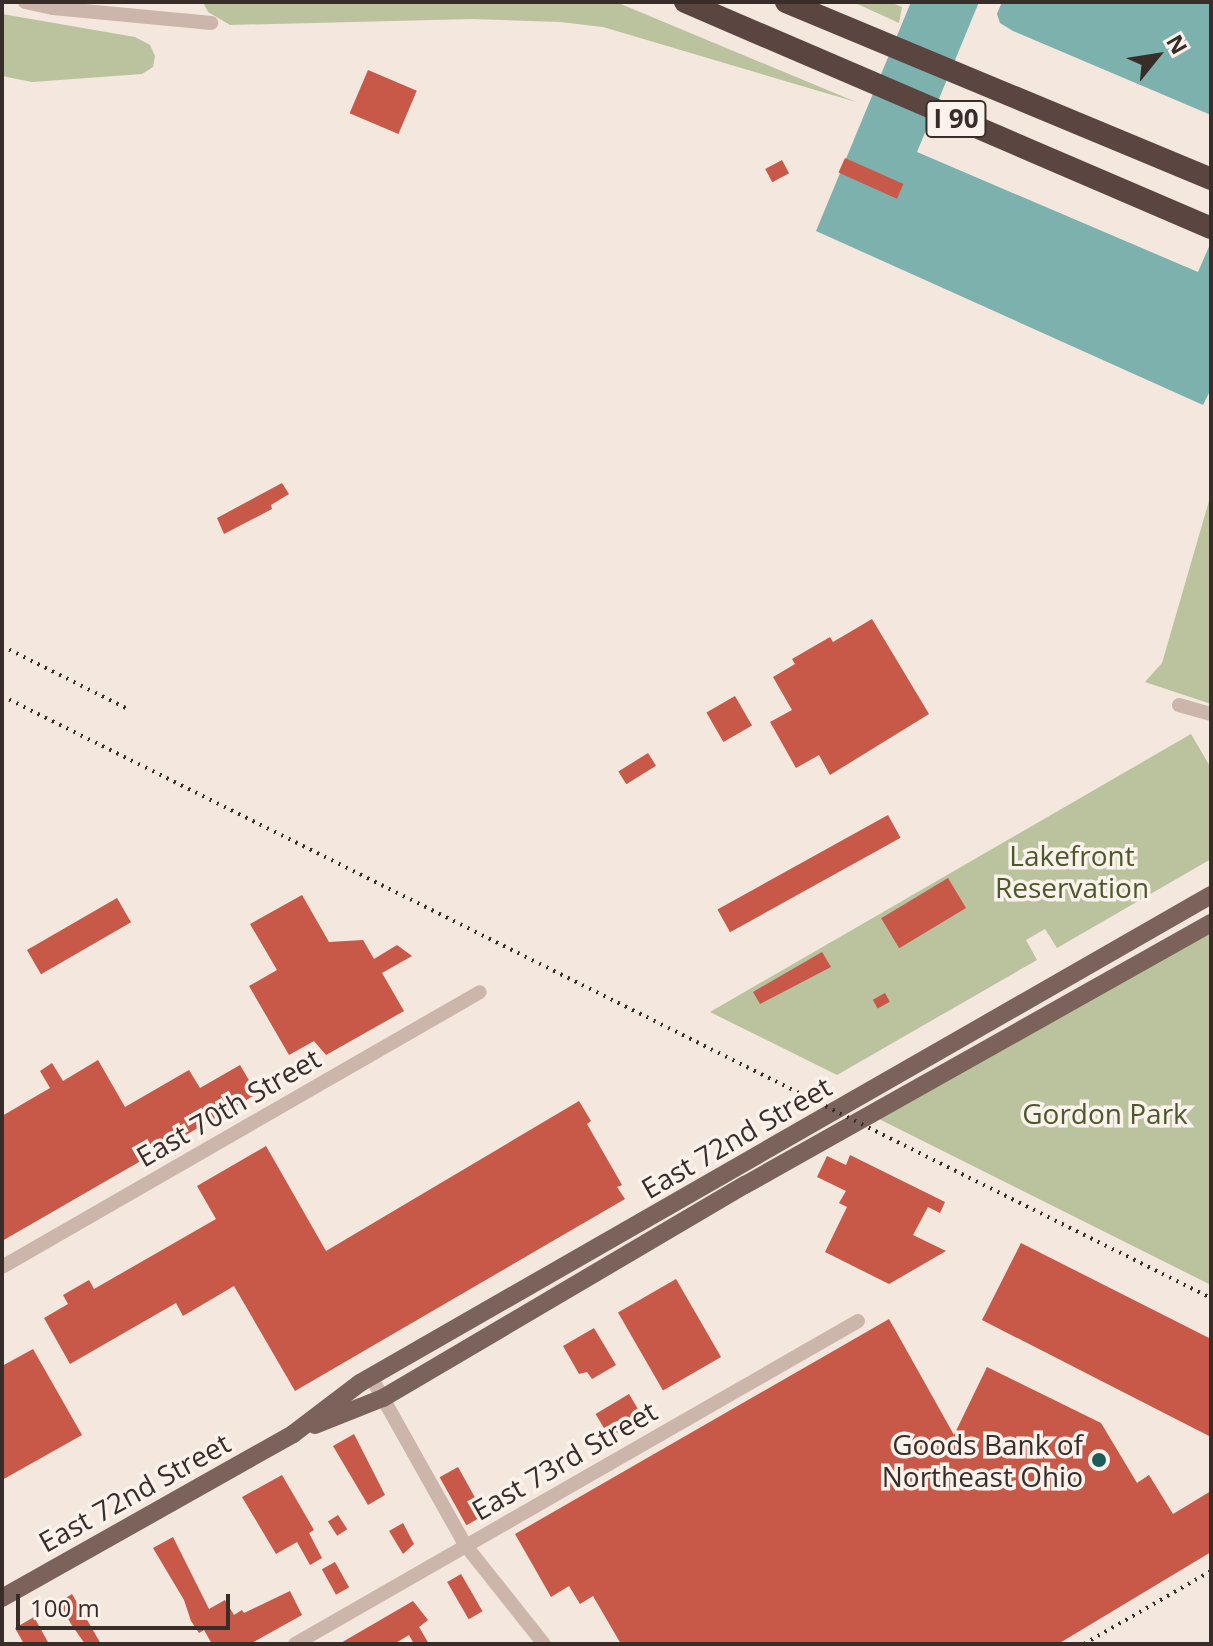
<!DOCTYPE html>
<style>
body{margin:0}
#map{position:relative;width:1213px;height:1646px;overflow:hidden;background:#f3e7de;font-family:"Open Sans",sans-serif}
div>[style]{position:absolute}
.green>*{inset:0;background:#bac39e}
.water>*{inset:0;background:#7cb1ad}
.building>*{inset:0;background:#c85848;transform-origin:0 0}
.minor>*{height:14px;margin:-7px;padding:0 7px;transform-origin:7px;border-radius:7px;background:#ccb5aa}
.major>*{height:18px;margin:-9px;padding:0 9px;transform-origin:9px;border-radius:9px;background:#7b625a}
.highway>*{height:22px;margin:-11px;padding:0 11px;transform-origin:11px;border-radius:11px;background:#5a4540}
.rail>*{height:4px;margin-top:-2px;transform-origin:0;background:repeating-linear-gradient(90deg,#392d29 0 2px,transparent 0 8px)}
.dots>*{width:22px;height:22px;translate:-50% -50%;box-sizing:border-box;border:4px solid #faf2eb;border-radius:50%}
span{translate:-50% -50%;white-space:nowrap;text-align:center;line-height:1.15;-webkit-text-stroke:7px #faf2eb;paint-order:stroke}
.shield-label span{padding:2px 6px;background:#faf2eb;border:2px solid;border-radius:6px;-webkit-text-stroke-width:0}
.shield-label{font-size:26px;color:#392d29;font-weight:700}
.park-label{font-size:28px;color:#4d582d}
.street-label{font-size:28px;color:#392d29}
.poi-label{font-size:28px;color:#392d29}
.right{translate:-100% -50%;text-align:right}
.frame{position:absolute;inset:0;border:4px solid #392d29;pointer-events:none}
.north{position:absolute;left:1117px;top:16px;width:80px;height:80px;-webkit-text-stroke:6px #faf2eb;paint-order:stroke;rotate:60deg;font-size:22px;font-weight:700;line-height:32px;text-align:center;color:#392d29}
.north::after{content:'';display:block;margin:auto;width:28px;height:36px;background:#392d29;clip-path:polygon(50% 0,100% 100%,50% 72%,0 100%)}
.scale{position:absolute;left:16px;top:1594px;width:214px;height:36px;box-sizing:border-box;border:4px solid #392d29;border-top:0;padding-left:10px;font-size:24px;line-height:28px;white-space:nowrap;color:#392d29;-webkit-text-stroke:6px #faf2eb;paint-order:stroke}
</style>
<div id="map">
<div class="green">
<i style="clip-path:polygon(203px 2px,616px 2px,856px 102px,603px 27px,560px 22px,472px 19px,230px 25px,208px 12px)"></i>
<i style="clip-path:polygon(853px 2px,890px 2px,902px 7px,899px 23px)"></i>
<i style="clip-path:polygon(2px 14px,135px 37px,150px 45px,155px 56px,153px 67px,142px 74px,32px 82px,2px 76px)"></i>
<i style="clip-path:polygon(1211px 494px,1211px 704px,1145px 682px,1162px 663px)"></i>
<i style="clip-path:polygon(1191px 734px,1211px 768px,1211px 859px,1057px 948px,1045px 929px,1026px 940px,1037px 960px,837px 1075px,710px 1012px)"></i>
<i style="clip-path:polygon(1211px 927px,1211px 1285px,879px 1119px)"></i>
</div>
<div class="water">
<i style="clip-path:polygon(911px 2px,979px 2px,917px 152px,1198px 272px,1211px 242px,1211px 389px,1203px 405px,816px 231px)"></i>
<i style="clip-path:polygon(1002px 2px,1211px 2px,1211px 115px,1013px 31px,1000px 23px,997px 14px)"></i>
</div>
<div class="building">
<i style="left:368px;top:70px;width:53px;height:47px;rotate:23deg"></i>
<i style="left:845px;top:158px;width:64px;height:16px;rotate:24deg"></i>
<i style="left:782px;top:160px;width:15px;height:19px;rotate:62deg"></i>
<i style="clip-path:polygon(282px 483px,289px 494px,271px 505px,272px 509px,224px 534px,217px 518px)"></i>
<i style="clip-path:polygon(872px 619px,929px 714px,830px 775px,819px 755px,796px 768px,770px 722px,792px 710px,773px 677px,795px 664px,792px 659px,830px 637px,833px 642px)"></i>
<i style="left:735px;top:696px;width:34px;height:33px;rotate:60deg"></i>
<i style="left:648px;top:753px;width:15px;height:35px;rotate:58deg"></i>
<i style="left:888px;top:815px;width:26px;height:195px;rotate:61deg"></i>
<i style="left:948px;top:878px;width:35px;height:78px;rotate:59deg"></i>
<i style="clip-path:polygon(302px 895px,329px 942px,363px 940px,374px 959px,397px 945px,412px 956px,382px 973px,404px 1011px,326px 1055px,314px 1041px,289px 1055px,249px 986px,277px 970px,250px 924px)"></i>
<i style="left:117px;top:898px;width:28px;height:104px;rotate:60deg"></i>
<i style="clip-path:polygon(822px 952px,831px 967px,760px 1004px,753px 992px)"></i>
<i style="left:885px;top:993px;width:10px;height:14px;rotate:61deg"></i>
<i style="clip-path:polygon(98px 1060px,125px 1107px,189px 1070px,200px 1088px,240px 1065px,257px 1094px,2px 1241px,2px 1116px,50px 1088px,40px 1071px,52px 1063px,63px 1081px)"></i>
<i style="clip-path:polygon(579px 1101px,591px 1121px,587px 1124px,622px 1185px,617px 1187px,625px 1199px,295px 1391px,234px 1286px,183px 1316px,176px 1303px,70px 1364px,44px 1318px,68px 1304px,63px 1295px,89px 1280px,94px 1289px,216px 1219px,197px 1186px,266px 1146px,326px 1251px)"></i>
<i style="clip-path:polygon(850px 1155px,945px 1202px,940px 1213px,928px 1207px,913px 1235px,946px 1251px,889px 1284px,825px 1252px,847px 1207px,839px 1203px,846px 1191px,817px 1177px,827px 1156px,846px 1165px)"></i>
<i style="clip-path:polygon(1021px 1243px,1211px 1339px,1211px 1437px,982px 1320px)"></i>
<i style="left:676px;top:1279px;width:90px;height:67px;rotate:60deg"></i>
<i style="clip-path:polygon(889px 1319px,954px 1435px,987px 1367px,1101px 1423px,1137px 1483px,1149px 1475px,1173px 1514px,1211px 1491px,1211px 1552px,1058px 1644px,621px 1644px,593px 1596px,580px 1604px,569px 1586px,551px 1597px,515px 1534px)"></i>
<i style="clip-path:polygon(594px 1328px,616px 1365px,592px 1379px,587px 1372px,579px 1374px,563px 1346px)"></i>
<i style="clip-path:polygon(33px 1349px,82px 1435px,2px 1480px,2px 1366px)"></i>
<i style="left:629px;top:1394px;width:27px;height:39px;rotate:59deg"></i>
<i style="clip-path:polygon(354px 1434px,385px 1495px,368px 1505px,333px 1446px)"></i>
<i style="left:458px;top:1467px;width:55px;height:21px;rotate:61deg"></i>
<i style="clip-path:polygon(282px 1475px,314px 1530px,309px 1533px,322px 1558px,310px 1565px,297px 1542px,276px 1554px,242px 1497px)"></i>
<i style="left:338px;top:1515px;width:17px;height:12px;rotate:57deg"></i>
<i style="clip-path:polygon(403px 1523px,414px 1544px,403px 1554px,389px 1531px)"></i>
<i style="clip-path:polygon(173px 1537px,209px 1609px,225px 1600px,234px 1615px,242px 1610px,244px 1613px,290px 1591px,302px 1615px,250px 1644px,212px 1644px,204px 1630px,199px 1633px,191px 1621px,184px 1600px,153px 1548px)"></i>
<i style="left:335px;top:1562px;width:29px;height:15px;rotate:61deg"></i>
<i style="left:461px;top:1574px;width:43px;height:16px;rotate:60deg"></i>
<i style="clip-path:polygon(72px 1594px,101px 1644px,85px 1644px,71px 1624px,59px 1602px)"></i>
<i style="clip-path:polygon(413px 1601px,428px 1620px,419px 1627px,429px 1644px,414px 1644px,409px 1635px,394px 1644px,339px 1644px)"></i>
<i style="clip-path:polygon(34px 1617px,49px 1644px,24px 1644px,15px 1628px)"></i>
</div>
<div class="minor">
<i style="left:25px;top:2px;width:29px;rotate:12deg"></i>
<i style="left:53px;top:8px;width:159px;rotate:5.4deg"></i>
<i style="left:1179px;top:705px;width:33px;rotate:16deg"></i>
<i style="left:2px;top:1267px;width:551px;rotate:-29.91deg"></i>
<i style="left:371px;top:1377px;width:194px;rotate:60.7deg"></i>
<i style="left:466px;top:1546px;width:125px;rotate:51.5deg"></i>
<i style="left:295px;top:1644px;width:649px;rotate:-29.84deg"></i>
</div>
<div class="major">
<i style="left:315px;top:1425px;width:73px;rotate:-21.7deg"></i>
<i style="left:383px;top:1398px;width:420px;rotate:-30.5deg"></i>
<i style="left:745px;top:1185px;width:535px;rotate:-29.35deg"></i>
<i style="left:2px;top:1598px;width:334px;rotate:-29.4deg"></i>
<i style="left:293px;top:1434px;width:84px;rotate:-37.3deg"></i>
<i style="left:360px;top:1383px;width:981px;rotate:-29.83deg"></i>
</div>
<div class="highway">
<i style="left:685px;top:2px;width:572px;rotate:23.25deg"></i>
<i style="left:786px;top:2px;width:460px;rotate:22.6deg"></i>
</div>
<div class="rail">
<i style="left:2px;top:646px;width:143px;rotate:26.6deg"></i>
<i style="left:2px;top:696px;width:1351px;rotate:26.47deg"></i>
<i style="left:1084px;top:1644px;width:146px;rotate:-29.9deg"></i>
</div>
<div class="dots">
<i style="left:1099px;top:1460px;background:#1e5c59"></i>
</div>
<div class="shield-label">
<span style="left:956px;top:119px">I 90</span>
</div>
<div class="park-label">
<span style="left:1072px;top:871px">Lakefront<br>Reservation</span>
<span style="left:1105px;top:1113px">Gordon Park</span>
</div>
<div class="street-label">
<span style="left:228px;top:1107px;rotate:-30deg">East 70th Street</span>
<span style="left:736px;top:1137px;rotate:-30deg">East 72nd Street</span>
<span style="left:564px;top:1460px;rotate:-30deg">East 73rd Street</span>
<span style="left:134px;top:1492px;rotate:-29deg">East 72nd Street</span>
</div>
<div class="poi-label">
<span class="right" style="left:1083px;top:1460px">Goods Bank of<br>Northeast Ohio</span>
</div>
<div class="frame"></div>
<div class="north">N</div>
<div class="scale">100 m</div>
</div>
